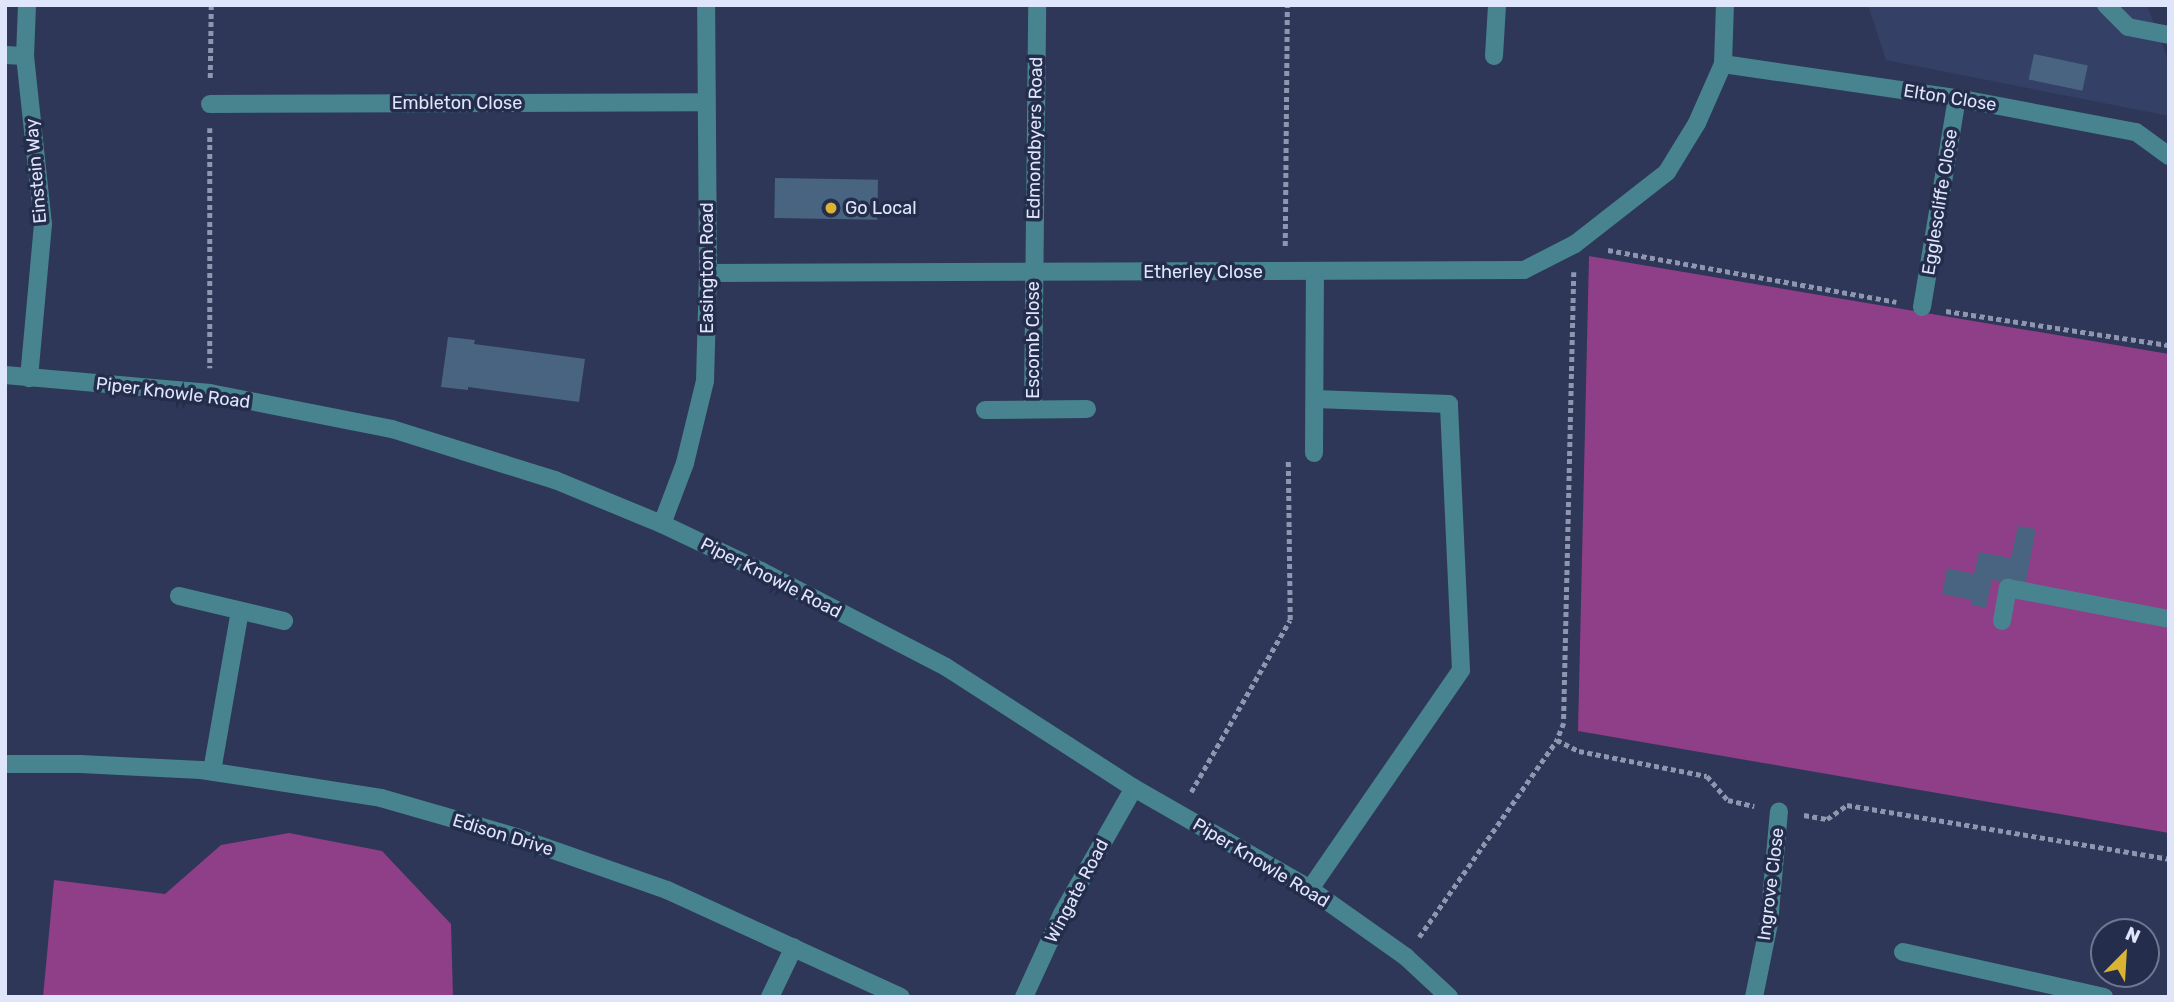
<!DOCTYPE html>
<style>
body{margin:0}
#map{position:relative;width:2174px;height:1002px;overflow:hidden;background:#2e3757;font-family:Rubik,sans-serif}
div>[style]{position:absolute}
.built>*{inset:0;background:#354066}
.green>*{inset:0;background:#8f3e88}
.building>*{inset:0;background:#496481;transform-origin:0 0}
.path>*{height:4.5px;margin-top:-2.25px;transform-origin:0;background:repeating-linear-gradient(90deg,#8e96b0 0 5px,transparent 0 8.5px)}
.minor>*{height:18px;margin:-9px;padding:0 9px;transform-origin:9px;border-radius:9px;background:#47848f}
.dots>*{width:19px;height:19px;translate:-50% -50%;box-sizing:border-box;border:4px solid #242d4b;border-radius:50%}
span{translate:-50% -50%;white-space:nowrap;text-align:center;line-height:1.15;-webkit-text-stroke:7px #242d4b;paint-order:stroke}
.street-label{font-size:18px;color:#dfe6fb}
.poi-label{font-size:18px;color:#dfe6fb}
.left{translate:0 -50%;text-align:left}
.frame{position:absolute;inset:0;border:7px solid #dfe6fb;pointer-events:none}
.north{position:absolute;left:2090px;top:918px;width:70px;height:70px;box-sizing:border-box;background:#242d4b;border:2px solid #6f7791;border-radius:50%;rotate:24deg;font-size:19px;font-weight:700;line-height:28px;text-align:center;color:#dfe6fb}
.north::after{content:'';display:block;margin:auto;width:24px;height:32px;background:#dab333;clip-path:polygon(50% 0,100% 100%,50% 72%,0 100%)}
</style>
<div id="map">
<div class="built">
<i style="clip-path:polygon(1868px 5px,2147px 5px,2169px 63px,2169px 116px,1886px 60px)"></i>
</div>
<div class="green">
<i style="clip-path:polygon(1589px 256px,2169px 354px,2169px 833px,1578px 731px)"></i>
<i style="clip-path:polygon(289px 833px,382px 851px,451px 924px,453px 997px,43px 997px,54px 880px,165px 894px,221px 845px)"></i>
</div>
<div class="building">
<i style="left:2034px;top:54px;width:55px;height:26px;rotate:12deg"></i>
<i style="left:775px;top:178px;width:103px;height:40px;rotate:1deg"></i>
<i style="clip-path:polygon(448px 337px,475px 340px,474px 344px,585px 359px,579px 402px,468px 387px,468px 390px,441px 387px)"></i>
<i style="clip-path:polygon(2018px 526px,2036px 529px,2025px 586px,1992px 580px,1986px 608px,1971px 605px,1972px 600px,1942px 594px,1947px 568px,1974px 574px,1979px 552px,2011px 558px)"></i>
</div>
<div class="path">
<i style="left:210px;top:78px;width:73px;rotate:-89.2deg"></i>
<i style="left:210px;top:128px;width:240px;rotate:90deg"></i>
<i style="left:1285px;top:246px;width:241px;rotate:-89.5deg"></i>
<i style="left:1608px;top:250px;width:293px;rotate:10.2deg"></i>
<i style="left:1574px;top:272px;width:451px;rotate:91.3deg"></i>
<i style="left:1564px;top:723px;width:18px;rotate:112deg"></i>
<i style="left:1557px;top:740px;width:25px;rotate:27deg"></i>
<i style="left:1579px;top:751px;width:130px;rotate:11.1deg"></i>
<i style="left:1707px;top:776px;width:32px;rotate:49deg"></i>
<i style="left:1728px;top:800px;width:27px;rotate:13deg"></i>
<i style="left:1946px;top:311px;width:226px;rotate:8.7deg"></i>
<i style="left:1191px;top:792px;width:198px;rotate:-60.1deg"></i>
<i style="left:1290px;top:620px;width:161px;rotate:-90.7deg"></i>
<i style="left:1804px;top:815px;width:23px;rotate:10deg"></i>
<i style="left:1827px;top:819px;width:24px;rotate:-35deg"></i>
<i style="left:1847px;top:805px;width:326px;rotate:9.5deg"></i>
<i style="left:1419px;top:937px;width:241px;rotate:-55deg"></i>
</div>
<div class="minor">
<i style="left:27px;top:5px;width:51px;rotate:92.2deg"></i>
<i style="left:25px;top:56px;width:169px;rotate:83.9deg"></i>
<i style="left:43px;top:224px;width:155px;rotate:95.2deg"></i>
<i style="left:2106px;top:5px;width:31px;rotate:45deg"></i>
<i style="left:2128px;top:27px;width:42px;rotate:11deg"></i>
<i style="left:5px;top:55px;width:20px;rotate:3deg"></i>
<i style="left:1494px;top:56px;width:51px;rotate:-86.6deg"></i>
<i style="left:1723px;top:64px;width:236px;rotate:8.3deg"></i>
<i style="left:1957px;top:98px;width:182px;rotate:10.8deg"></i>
<i style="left:2136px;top:132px;width:41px;rotate:36deg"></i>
<i style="left:210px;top:104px;width:495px;rotate:-0.2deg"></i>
<i style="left:708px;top:273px;width:816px;rotate:-0.21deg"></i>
<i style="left:1524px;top:270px;width:57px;rotate:-27deg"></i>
<i style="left:1575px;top:244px;width:117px;rotate:-38deg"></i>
<i style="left:1667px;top:172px;width:57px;rotate:-58.5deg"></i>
<i style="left:1697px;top:123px;width:64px;rotate:-66.2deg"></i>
<i style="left:1723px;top:64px;width:59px;rotate:-88.1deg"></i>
<i style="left:1922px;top:307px;width:212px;rotate:-80.5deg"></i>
<i style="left:5px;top:375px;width:206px;rotate:5deg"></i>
<i style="left:210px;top:393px;width:186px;rotate:11.2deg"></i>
<i style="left:392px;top:429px;width:171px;rotate:17.4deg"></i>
<i style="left:555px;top:480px;width:116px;rotate:22.4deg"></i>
<i style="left:662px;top:524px;width:110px;rotate:25.4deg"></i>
<i style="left:761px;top:571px;width:208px;rotate:27.4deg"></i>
<i style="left:946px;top:667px;width:224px;rotate:32.8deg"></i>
<i style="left:1134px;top:788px;width:203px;rotate:29.8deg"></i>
<i style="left:1310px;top:889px;width:118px;rotate:35.3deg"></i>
<i style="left:1406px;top:957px;width:59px;rotate:42.9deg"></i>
<i style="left:1033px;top:408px;width:403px;rotate:-89.4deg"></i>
<i style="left:985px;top:410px;width:102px;rotate:-0.6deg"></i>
<i style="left:1314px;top:453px;width:182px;rotate:-89.7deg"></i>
<i style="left:662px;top:524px;width:65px;rotate:-69.3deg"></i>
<i style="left:685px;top:463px;width:84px;rotate:-76.3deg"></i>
<i style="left:705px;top:381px;width:108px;rotate:-88.4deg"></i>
<i style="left:708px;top:273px;width:268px;rotate:-90.4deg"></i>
<i style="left:179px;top:596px;width:108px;rotate:13.4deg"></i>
<i style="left:2002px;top:621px;width:34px;rotate:-80deg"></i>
<i style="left:2008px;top:588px;width:164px;rotate:10.9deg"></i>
<i style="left:5px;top:764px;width:75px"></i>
<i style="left:80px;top:764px;width:121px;rotate:2.8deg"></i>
<i style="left:201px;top:770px;width:182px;rotate:8.8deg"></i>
<i style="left:381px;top:798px;width:141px;rotate:16.1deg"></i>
<i style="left:516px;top:837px;width:160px;rotate:19.3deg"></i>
<i style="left:667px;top:890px;width:257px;rotate:24.6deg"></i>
<i style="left:212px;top:771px;width:162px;rotate:-80.1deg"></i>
<i style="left:1310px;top:889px;width:266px;rotate:-55.4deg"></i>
<i style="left:1461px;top:670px;width:266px;rotate:-92.6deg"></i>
<i style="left:1449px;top:404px;width:134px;rotate:-177.9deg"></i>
<i style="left:1903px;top:952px;width:206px;rotate:12.6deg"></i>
<i style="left:770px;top:997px;width:55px;rotate:-64.4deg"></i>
<i style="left:1024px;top:997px;width:91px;rotate:-65.4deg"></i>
<i style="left:1062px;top:914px;width:145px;rotate:-60.3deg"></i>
<i style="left:1754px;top:997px;width:76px;rotate:-78.5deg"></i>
<i style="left:1769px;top:923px;width:112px;rotate:-84.9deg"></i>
</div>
<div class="dots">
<i style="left:831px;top:208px;background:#dab333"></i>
</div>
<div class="street-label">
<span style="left:1950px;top:98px;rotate:9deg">Elton Close</span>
<span style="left:457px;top:103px">Embleton Close</span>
<span style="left:1035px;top:138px;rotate:-89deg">Edmondbyers Road</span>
<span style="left:36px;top:171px;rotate:-95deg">Einstein Way</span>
<span style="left:1940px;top:202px;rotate:-81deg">Egglescliffe Close</span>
<span style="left:707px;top:268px;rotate:-90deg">Easington Road</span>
<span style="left:1203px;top:272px">Etherley Close</span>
<span style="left:1033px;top:340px;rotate:-90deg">Escomb Close</span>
<span style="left:173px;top:393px;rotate:7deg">Piper Knowle Road</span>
<span style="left:771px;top:578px;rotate:27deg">Piper Knowle Road</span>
<span style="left:503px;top:835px;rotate:17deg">Edison Drive</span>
<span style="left:1261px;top:863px;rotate:31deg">Piper Knowle Road</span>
<span style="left:1771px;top:884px;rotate:-83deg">Ingrove Close</span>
<span style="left:1077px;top:891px;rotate:-62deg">Wingate Road</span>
</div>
<div class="poi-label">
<span class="left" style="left:845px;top:208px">Go Local</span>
</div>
<div class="frame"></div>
<div class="north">N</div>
</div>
